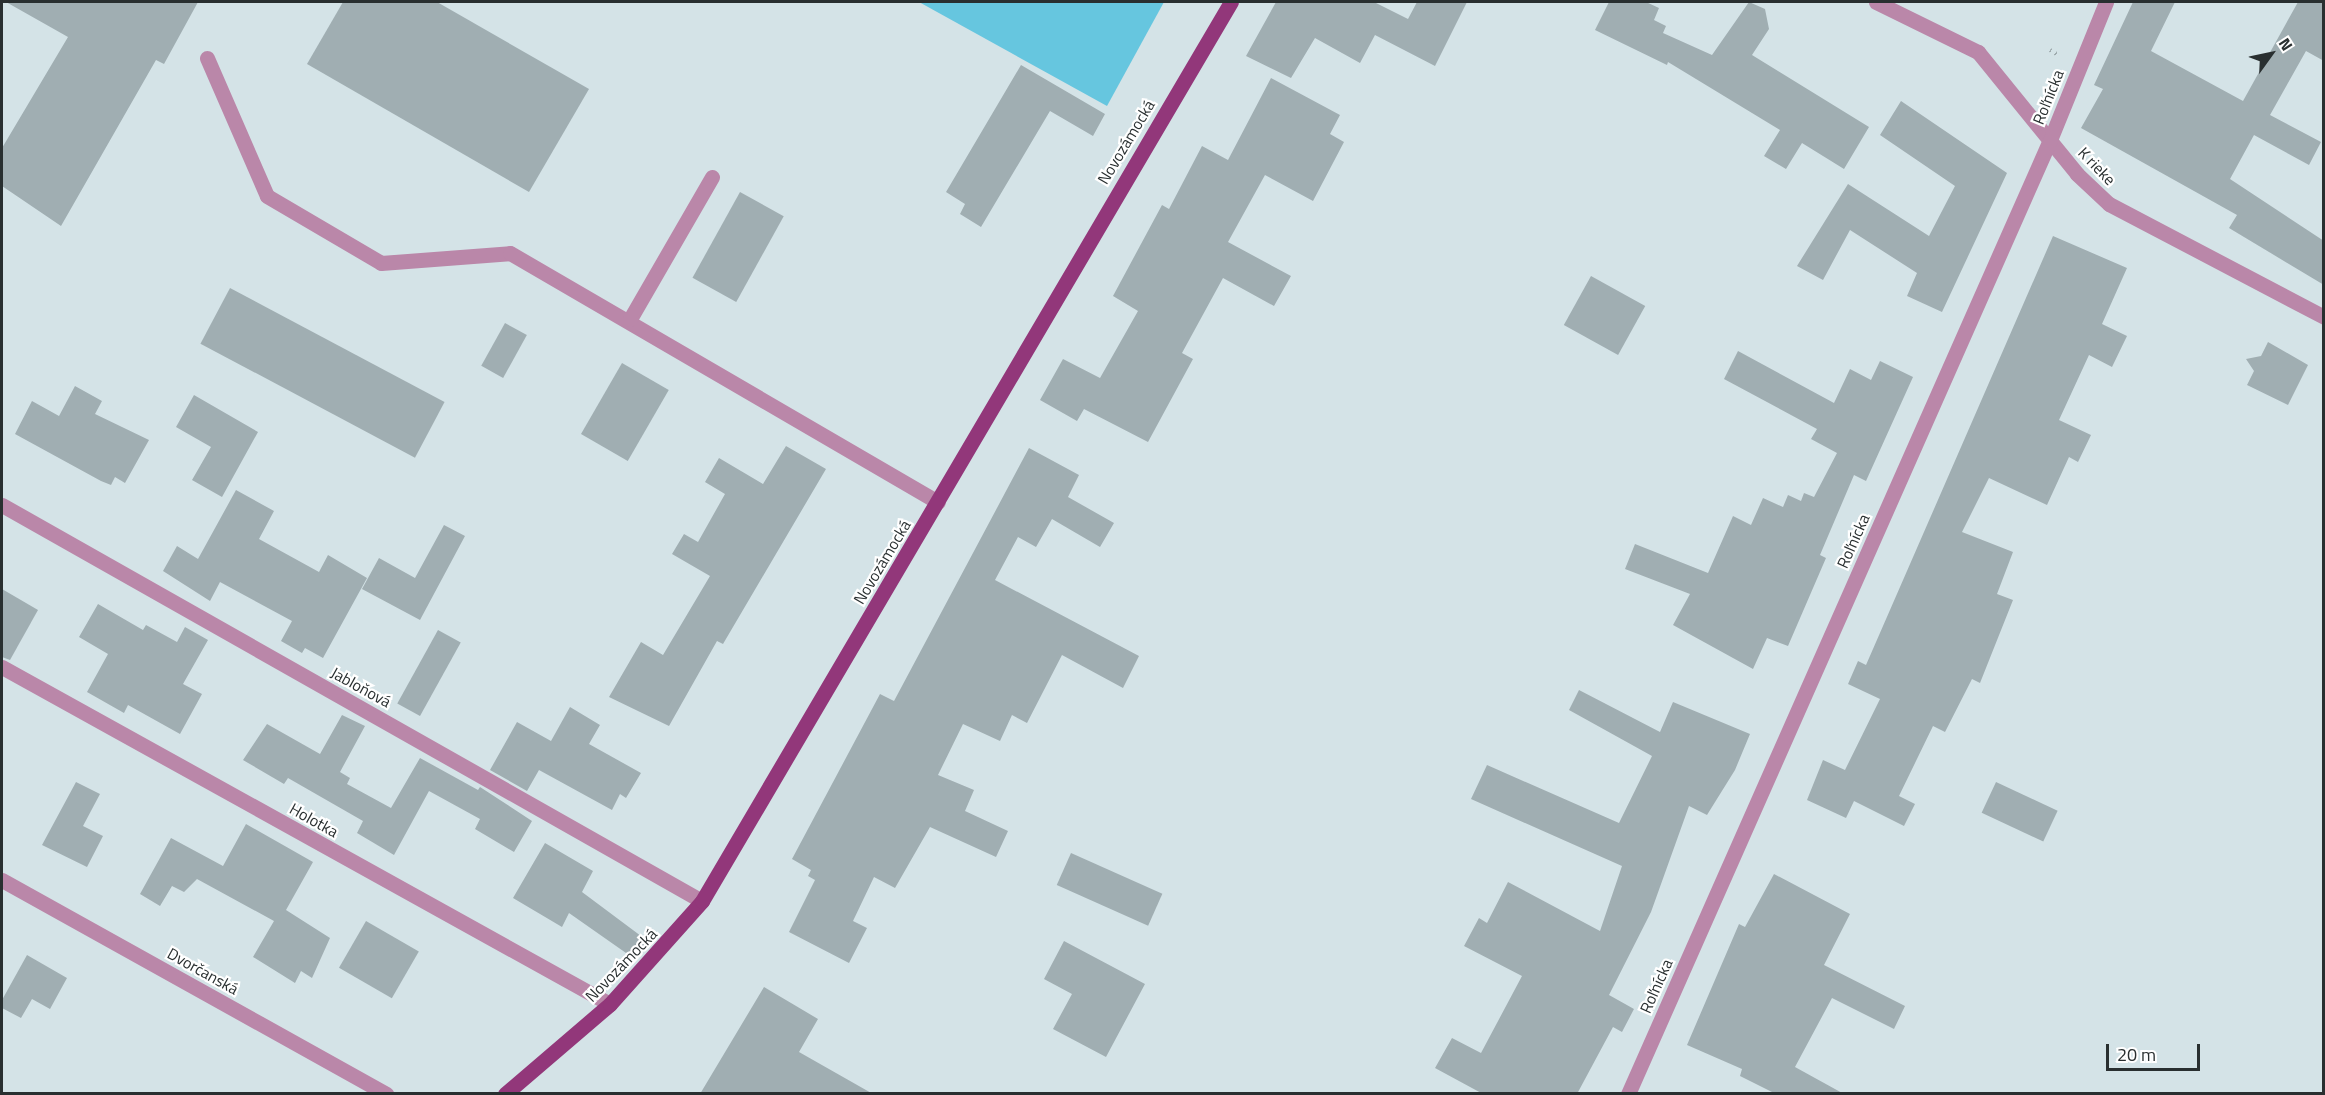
<!DOCTYPE html>
<meta charset="utf-8">
<style>
body{margin:0}
#map{position:relative;width:2325px;height:1095px;overflow:hidden;background:#d4e3e7;font-family:"Titillium Web",sans-serif}
div>[style]{position:absolute}
.green>*{inset:0;background:#66c6df}
.building>*{inset:0;background:#a0aeb2;transform-origin:0 0}
.path>*{height:4px;margin-top:-2px;transform-origin:0;background:repeating-linear-gradient(90deg,#9fabae 0 1.5px,transparent 0 6px)}
.lane>*{height:15px;margin:-7.5px;padding:0 7.5px;transform-origin:7.5px;border-radius:7.5px;background:#ba87a9}
.street>*{height:15px;margin:-7.5px;padding:0 7.5px;transform-origin:7.5px;border-radius:7.5px;background:#ba87a9}
.primary>*{height:15px;margin:-7.5px;padding:0 7.5px;transform-origin:7.5px;border-radius:7.5px;background:#92377a}
span{translate:-50% -50%;white-space:nowrap;text-align:center;line-height:1.15;-webkit-text-stroke:4.5px #fff;paint-order:stroke}
.street-label{font-size:16px;color:#292f30}
.frame{position:absolute;inset:0;border:3px solid #292f30;pointer-events:none}
.north{position:absolute;left:2241px;top:24px;width:60px;height:60px;-webkit-text-stroke:4px #fff;paint-order:stroke;rotate:57deg;font-size:16px;font-weight:700;line-height:24px;text-align:center;color:#292f30}
.north::after{content:'';display:block;margin:auto;width:21px;height:27px;background:#292f30;clip-path:polygon(50% 0,100% 100%,50% 72%,0 100%)}
.scale{position:absolute;left:2106px;top:1044px;width:94px;height:27px;box-sizing:border-box;border:3px solid #292f30;border-top:0;padding-left:8px;font-size:18px;line-height:21px;white-space:nowrap;color:#292f30;-webkit-text-stroke:4px #fff;paint-order:stroke}
</style>
<div id="map">
<div class="green">
<i style="clip-path:polygon(919px 2px,1164px 2px,1107px 106px)"></i>
</div>
<div class="building">
<i style="clip-path:polygon(6px 2px,198px 2px,164px 64px,156px 60px,61px 226px,2px 186px,2px 148px,68px 37px)"></i>
<i style="clip-path:polygon(343px 2px,437px 2px,589px 89px,529px 192px,307px 64px)"></i>
<i style="clip-path:polygon(1276px 2px,1374px 2px,1408px 19px,1417px 2px,1467px 2px,1435px 66px,1375px 35px,1360px 63px,1315px 38px,1291px 78px,1246px 56px)"></i>
<i style="clip-path:polygon(1609px 2px,1646px 2px,1659px 8px,1654px 20px,1666px 26px,1663px 33px,1712px 55px,1749px 2px,1765px 9px,1769px 29px,1752px 55px,1869px 127px,1844px 169px,1802px 143px,1786px 169px,1764px 156px,1780px 130px,1668px 62px,1667px 65px,1595px 30px)"></i>
<i style="clip-path:polygon(2133px 2px,2175px 2px,2151px 51px,2243px 101px,2298px 2px,2324px 2px,2324px 61px,2306px 51px,2270px 115px,2321px 142px,2309px 165px,2254px 135px,2230px 179px,2324px 241px,2324px 285px,2229px 228px,2237px 215px,2081px 128px,2103px 89px,2094px 85px)"></i>
<i style="clip-path:polygon(1021px 65px,1105px 114px,1093px 136px,1050px 111px,981px 227px,960px 214px,965px 204px,946px 192px)"></i>
<i style="clip-path:polygon(1271px 78px,1340px 115px,1330px 134px,1344px 142px,1313px 201px,1265px 175px,1228px 242px,1291px 276px,1274px 306px,1223px 278px,1182px 353px,1193px 359px,1148px 442px,1084px 409px,1077px 421px,1040px 400px,1063px 359px,1100px 378px,1138px 311px,1113px 296px,1162px 205px,1169px 209px,1202px 146px,1228px 160px)"></i>
<i style="clip-path:polygon(1901px 101px,2007px 173px,1942px 312px,1907px 296px,1917px 273px,1850px 230px,1823px 280px,1797px 266px,1848px 184px,1929px 236px,1955px 186px,1880px 135px)"></i>
<i style="left:740px;top:192px;width:50px;height:98px;rotate:29deg"></i>
<i style="clip-path:polygon(2053px 236px,2127px 268px,2102px 324px,2127px 336px,2112px 367px,2089px 355px,2059px 420px,2091px 435px,2078px 462px,2069px 457px,2047px 505px,1989px 478px,1962px 532px,2013px 552px,1997px 594px,2013px 600px,1980px 683px,1972px 679px,1945px 732px,1933px 726px,1899px 796px,1915px 804px,1904px 826px,1854px 801px,1846px 818px,1807px 800px,1823px 760px,1845px 770px,1880px 699px,1848px 684px,1858px 661px,1866px 665px)"></i>
<i style="left:1591px;top:276px;width:62px;height:56px;rotate:29deg"></i>
<i style="left:230px;top:288px;width:243px;height:63px;rotate:28deg"></i>
<i style="left:505px;top:323px;width:25px;height:49px;rotate:29deg"></i>
<i style="clip-path:polygon(2268px 342px,2308px 365px,2288px 405px,2247px 385px,2254px 371px,2246px 359px,2261px 356px)"></i>
<i style="clip-path:polygon(1738px 351px,1834px 403px,1850px 369px,1871px 380px,1880px 361px,1913px 377px,1866px 481px,1854px 475px,1820px 555px,1826px 558px,1788px 646px,1767px 638px,1753px 669px,1673px 625px,1690px 594px,1625px 569px,1635px 544px,1708px 573px,1733px 516px,1751px 525px,1763px 498px,1783px 507px,1788px 495px,1801px 501px,1804px 493px,1814px 497px,1837px 453px,1811px 439px,1817px 429px,1724px 379px)"></i>
<i style="left:622px;top:363px;width:54px;height:82px;rotate:30deg"></i>
<i style="clip-path:polygon(75px 386px,102px 401px,95px 414px,149px 440px,125px 483px,115px 477px,111px 485px,101px 481px,15px 434px,32px 401px,59px 416px)"></i>
<i style="clip-path:polygon(194px 395px,258px 432px,222px 497px,192px 480px,211px 447px,176px 427px)"></i>
<i style="clip-path:polygon(786px 446px,826px 469px,723px 644px,717px 641px,669px 726px,609px 697px,641px 642px,663px 655px,710px 576px,672px 554px,684px 534px,698px 542px,725px 494px,705px 482px,719px 458px,763px 484px)"></i>
<i style="clip-path:polygon(1029px 448px,1079px 475px,1068px 497px,1114px 523px,1100px 547px,1052px 519px,1036px 547px,1018px 537px,995px 580px,1139px 656px,1123px 688px,1062px 655px,1027px 723px,1012px 715px,1000px 741px,963px 724px,938px 775px,974px 790px,965px 811px,1008px 831px,996px 857px,930px 827px,895px 888px,874px 877px,853px 921px,867px 928px,849px 963px,789px 932px,815px 880px,808px 876px,811px 870px,792px 859px,880px 694px,894px 701px)"></i>
<i style="clip-path:polygon(236px 490px,274px 511px,259px 539px,319px 572px,328px 555px,367px 578px,323px 658px,305px 648px,302px 653px,281px 641px,292px 621px,220px 582px,210px 601px,163px 571px,177px 546px,198px 559px)"></i>
<i style="clip-path:polygon(444px 525px,465px 536px,420px 620px,362px 589px,379px 558px,415px 578px)"></i>
<i style="clip-path:polygon(2px 589px,38px 610px,10px 660px,2px 657px)"></i>
<i style="clip-path:polygon(98px 604px,143px 630px,146px 625px,177px 642px,185px 627px,208px 640px,183px 684px,202px 694px,180px 734px,128px 705px,124px 713px,87px 692px,108px 654px,79px 637px)"></i>
<i style="left:438px;top:630px;width:26px;height:84px;rotate:29deg"></i>
<i style="clip-path:polygon(1579px 690px,1660px 732px,1673px 702px,1750px 734px,1735px 770px,1707px 815px,1689px 806px,1651px 912px,1609px 995px,1634px 1009px,1622px 1032px,1613px 1027px,1577px 1094px,1483px 1094px,1435px 1068px,1452px 1038px,1481px 1053px,1522px 976px,1464px 946px,1479px 918px,1487px 923px,1508px 882px,1600px 931px,1622px 866px,1471px 799px,1487px 765px,1619px 823px,1652px 756px,1569px 710px)"></i>
<i style="clip-path:polygon(570px 707px,600px 725px,589px 744px,641px 773px,626px 798px,620px 794px,612px 810px,539px 770px,527px 791px,490px 770px,517px 722px,551px 741px)"></i>
<i style="clip-path:polygon(342px 715px,365px 726px,340px 772px,350px 778px,347px 784px,391px 808px,420px 758px,478px 790px,480px 787px,532px 821px,514px 852px,475px 829px,480px 819px,429px 791px,394px 855px,357px 833px,363px 821px,288px 778px,284px 784px,243px 760px,267px 724px,320px 754px)"></i>
<i style="clip-path:polygon(76px 782px,100px 794px,83px 826px,103px 836px,87px 867px,42px 845px)"></i>
<i style="left:1996px;top:782px;width:68px;height:34px;rotate:25deg"></i>
<i style="clip-path:polygon(246px 824px,313px 862px,286px 910px,330px 938px,312px 978px,301px 971px,295px 983px,253px 957px,274px 921px,197px 879px,184px 892px,172px 886px,160px 906px,140px 894px,171px 838px,223px 866px)"></i>
<i style="clip-path:polygon(545px 843px,593px 871px,582px 892px,649px 942px,636px 960px,569px 913px,562px 927px,513px 898px)"></i>
<i style="left:1071px;top:853px;width:100px;height:35px;rotate:24deg"></i>
<i style="clip-path:polygon(1774px 874px,1850px 914px,1824px 965px,1905px 1006px,1894px 1029px,1832px 998px,1795px 1067px,1844px 1094px,1776px 1094px,1740px 1076px,1742px 1069px,1687px 1045px,1739px 924px,1745px 927px)"></i>
<i style="left:366px;top:921px;width:61px;height:54px;rotate:30deg"></i>
<i style="clip-path:polygon(1064px 941px,1145px 984px,1106px 1057px,1053px 1029px,1072px 994px,1044px 979px)"></i>
<i style="clip-path:polygon(27px 955px,67px 978px,50px 1009px,32px 999px,21px 1018px,2px 1008px,2px 1000px)"></i>
<i style="clip-path:polygon(764px 987px,818px 1019px,799px 1052px,873px 1094px,700px 1094px)"></i>
</div>
<div class="path">
<i style="left:2050px;top:50px;width:9px;rotate:32deg"></i>
</div>
<div class="lane">
<i style="left:207px;top:58px;width:150px;rotate:66.5deg"></i>
<i style="left:267px;top:196px;width:132px;rotate:30.4deg"></i>
<i style="left:381px;top:263px;width:129px;rotate:-4.4deg"></i>
<i style="left:510px;top:253px;width:495px;rotate:30.2deg"></i>
<i style="left:630px;top:319px;width:164px;rotate:-60deg"></i>
</div>
<div class="street">
<i style="left:1876px;top:2px;width:114px;rotate:26.1deg"></i>
<i style="left:1978px;top:52px;width:157px;rotate:50.9deg"></i>
<i style="left:2077px;top:174px;width:44px;rotate:43.2deg"></i>
<i style="left:2109px;top:204px;width:243px;rotate:27.7deg"></i>
<i style="left:2px;top:505px;width:804px;rotate:29.5deg"></i>
<i style="left:2px;top:667px;width:695px;rotate:29deg"></i>
<i style="left:2px;top:880px;width:440px;rotate:29.1deg"></i>
<i style="left:1628px;top:1094px;width:1043px;rotate:-66.14deg"></i>
<i style="left:2050px;top:140px;width:149px;rotate:-67.9deg"></i>
</div>
<div class="primary">
<i style="left:505px;top:1094px;width:138px;rotate:-40.6deg"></i>
<i style="left:610px;top:1004px;width:138px;rotate:-48.2deg"></i>
<i style="left:702px;top:901px;width:1043px;rotate:-59.53deg"></i>
</div>
<div class="street-label">
<span style="left:2048px;top:97px;rotate:-68deg">Roľnícka</span>
<span style="left:1126px;top:142px;rotate:-59deg">Novozámocká</span>
<span style="left:2097px;top:166px;rotate:46deg">K rieke</span>
<span style="left:1853px;top:541px;rotate:-66deg">Roľnícka</span>
<span style="left:882px;top:562px;rotate:-59deg">Novozámocká</span>
<span style="left:361px;top:687px;rotate:29deg">Jabloňová</span>
<span style="left:314px;top:820px;rotate:29deg">Holotka</span>
<span style="left:621px;top:965px;rotate:-46deg">Novozámocká</span>
<span style="left:203px;top:971px;rotate:29deg">Dvorčanská</span>
<span style="left:1656px;top:986px;rotate:-66deg">Roľnícka</span>
</div>
<div class="frame"></div>
<div class="north">N</div>
<div class="scale">20 m</div>
</div>
